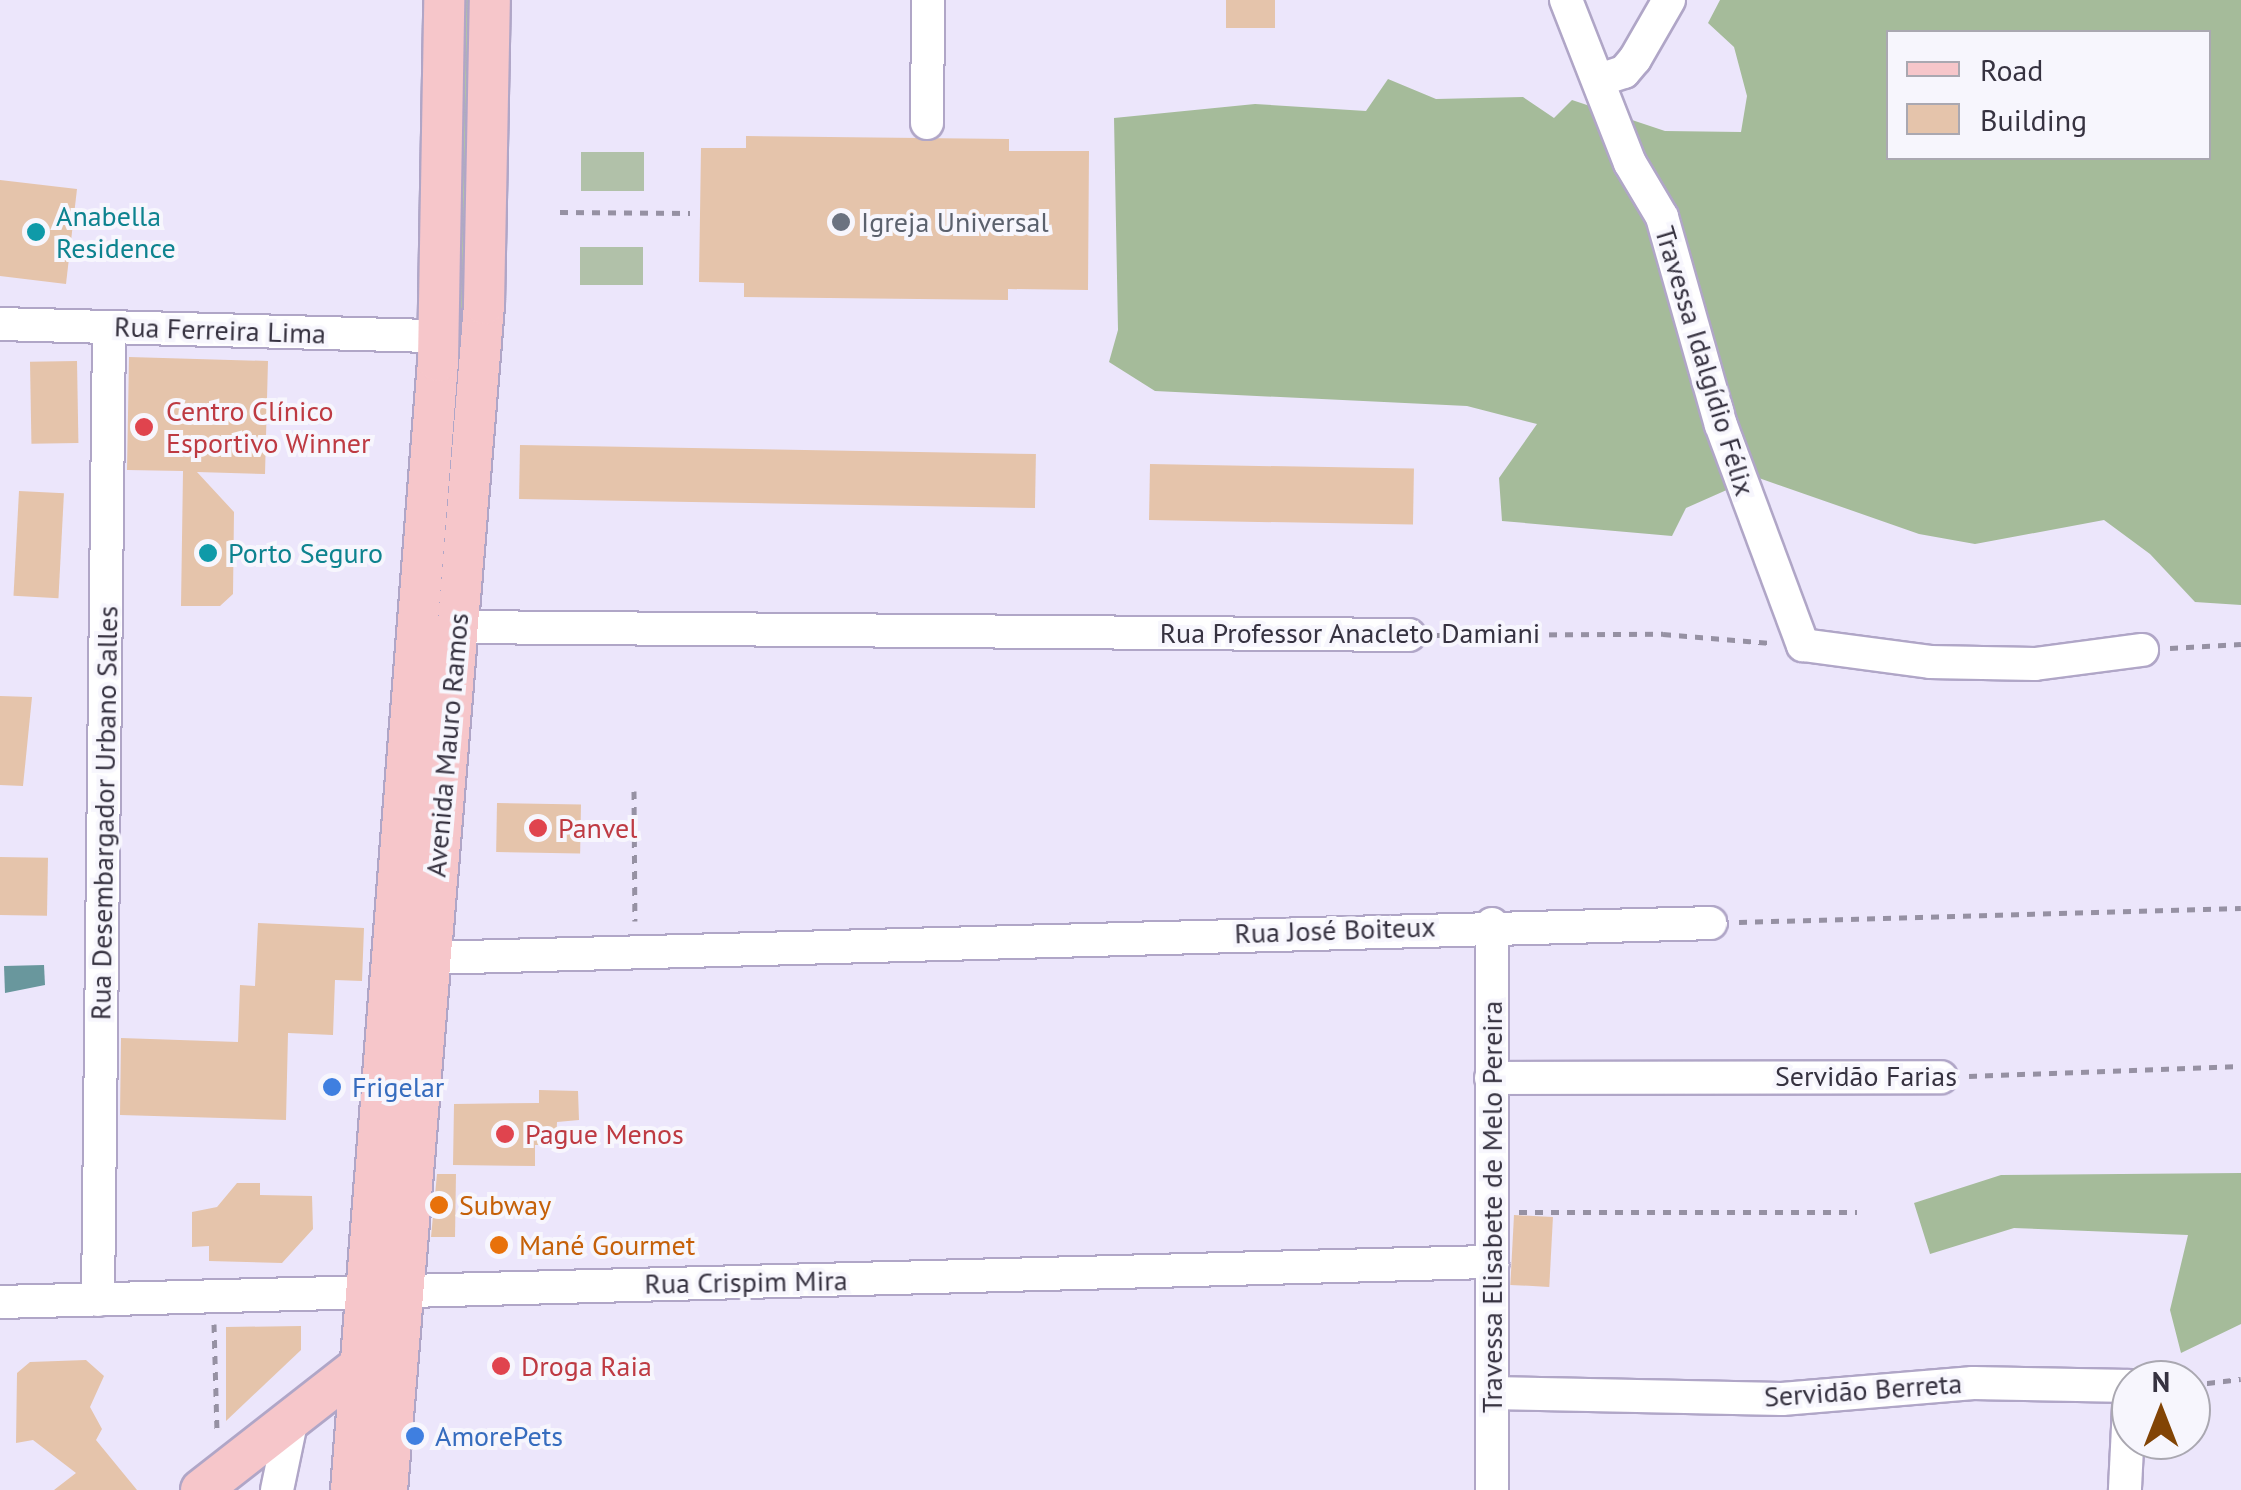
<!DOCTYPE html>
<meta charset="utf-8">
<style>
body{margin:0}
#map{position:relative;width:2241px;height:1490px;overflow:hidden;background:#ece6fb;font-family:"PT Sans",sans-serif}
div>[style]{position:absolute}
.green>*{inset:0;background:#b1c1a9;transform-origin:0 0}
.forest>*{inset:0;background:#a5bb9a}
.water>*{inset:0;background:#69979d}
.building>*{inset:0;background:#e5c4ab;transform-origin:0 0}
.path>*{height:5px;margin-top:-2.5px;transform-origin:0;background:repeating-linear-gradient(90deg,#9691a3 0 8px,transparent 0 16px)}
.roads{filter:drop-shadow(2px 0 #b0a6c7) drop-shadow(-2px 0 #b0a6c7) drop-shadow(0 2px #b0a6c7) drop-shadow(0 -2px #b0a6c7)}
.minor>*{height:32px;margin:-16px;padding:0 16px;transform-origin:16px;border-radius:16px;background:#fff}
.major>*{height:40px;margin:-20px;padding:0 20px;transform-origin:20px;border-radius:20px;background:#f6c6ca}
.dots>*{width:28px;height:28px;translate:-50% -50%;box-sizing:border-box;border:5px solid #f7f6fd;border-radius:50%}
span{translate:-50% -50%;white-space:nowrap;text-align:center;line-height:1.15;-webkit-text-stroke:8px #f7f6fd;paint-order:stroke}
.culture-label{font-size:28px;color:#0d838f}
.left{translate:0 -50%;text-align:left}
.worship-label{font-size:28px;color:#5b616d}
.street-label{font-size:28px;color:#363240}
.health-label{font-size:28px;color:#be3a42}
.shop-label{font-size:28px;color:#366cbe}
.food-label{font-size:28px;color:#c56008}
.legend{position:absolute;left:1886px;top:30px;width:325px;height:130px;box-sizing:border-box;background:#f7f6fd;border:2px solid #aaa8b1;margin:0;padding:12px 18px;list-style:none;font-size:30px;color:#363240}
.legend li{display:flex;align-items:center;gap:20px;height:50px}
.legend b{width:50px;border:2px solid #aaa8b1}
.north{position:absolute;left:2111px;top:1360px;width:100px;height:100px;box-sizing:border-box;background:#f7f6fd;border:2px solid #aaa8b1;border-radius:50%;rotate:0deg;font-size:28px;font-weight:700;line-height:40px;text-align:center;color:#363240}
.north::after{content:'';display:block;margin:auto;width:35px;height:45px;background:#824405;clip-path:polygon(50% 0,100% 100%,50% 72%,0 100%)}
</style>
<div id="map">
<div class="green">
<i style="clip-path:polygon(461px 0,474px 0,466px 316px,458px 316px)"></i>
<i style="left:581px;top:152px;width:63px;height:39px"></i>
<i style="left:580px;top:247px;width:63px;height:38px"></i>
</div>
<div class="forest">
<i style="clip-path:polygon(evenodd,1720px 0,2241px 0,2241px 605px,2195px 602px,2150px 554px,2104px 520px,1975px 544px,1919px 534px,1756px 477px,1686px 508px,1672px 536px,1502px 521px,1499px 478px,1537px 424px,1467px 406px,1155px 391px,1109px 362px,1118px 330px,1114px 118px,1255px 104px,1366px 111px,1388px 79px,1436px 99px,1523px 97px,1554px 118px,1572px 100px,1665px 131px,1741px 132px,1747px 96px,1734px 47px,1708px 23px,1720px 0,1888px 32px,2208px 32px,2208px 158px,1888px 158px,1888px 32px)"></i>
<i style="clip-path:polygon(2241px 1173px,2241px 1324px,2181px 1353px,2170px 1310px,2188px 1235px,2014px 1228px,1930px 1254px,1914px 1203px,2001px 1175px)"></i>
</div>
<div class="water">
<i style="clip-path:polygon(44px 965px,45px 985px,5px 993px,4px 966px)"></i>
</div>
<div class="building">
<i style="left:1226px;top:0;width:49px;height:28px"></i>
<i style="clip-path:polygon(746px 136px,1009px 139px,1009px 151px,1089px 151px,1088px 290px,1008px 289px,1008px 300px,744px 297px,744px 283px,699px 282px,701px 148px,746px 148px)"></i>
<i style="clip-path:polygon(0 180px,77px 189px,66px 284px,0 276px)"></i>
<i style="clip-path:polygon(129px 357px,268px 361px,265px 474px,197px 472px,234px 512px,233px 594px,220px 606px,181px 606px,183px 471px,127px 470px)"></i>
<i style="left:77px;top:361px;width:82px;height:47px;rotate:89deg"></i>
<i style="left:520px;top:445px;width:516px;height:54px;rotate:1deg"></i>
<i style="left:1150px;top:464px;width:264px;height:56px;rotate:1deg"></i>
<i style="left:19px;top:491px;width:45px;height:105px;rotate:3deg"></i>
<i style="clip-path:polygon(0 696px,32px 697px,23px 786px,0 785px)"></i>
<i style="left:497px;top:803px;width:84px;height:49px;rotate:1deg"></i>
<i style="left:0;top:857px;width:48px;height:58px;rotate:1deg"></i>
<i style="clip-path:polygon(258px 923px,364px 928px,362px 981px,335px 980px,333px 1035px,288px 1033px,286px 1120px,120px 1115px,121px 1038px,238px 1042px,240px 985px,255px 986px)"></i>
<i style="clip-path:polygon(539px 1090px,578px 1091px,579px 1120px,557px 1122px,556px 1145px,535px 1145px,535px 1166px,453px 1165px,454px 1104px,539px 1103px)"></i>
<i style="clip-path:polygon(437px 1174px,456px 1174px,455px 1237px,431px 1237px)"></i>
<i style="clip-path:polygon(237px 1183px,260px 1183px,260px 1195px,312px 1196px,313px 1229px,282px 1263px,209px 1261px,209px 1246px,192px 1247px,192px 1212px,217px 1207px)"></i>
<i style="left:1514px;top:1215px;width:39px;height:70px;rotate:3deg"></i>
<i style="clip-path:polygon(301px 1326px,301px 1350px,226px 1421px,226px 1327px)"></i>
<i style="clip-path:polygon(86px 1360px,104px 1376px,90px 1407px,102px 1429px,96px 1440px,137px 1490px,54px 1490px,76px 1473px,33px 1440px,16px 1443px,17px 1373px,30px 1362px)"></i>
</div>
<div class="path">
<i style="left:560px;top:212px;width:130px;rotate:0.4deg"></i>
<i style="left:1437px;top:635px;width:226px;rotate:-0.3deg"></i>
<i style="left:1663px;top:634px;width:108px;rotate:4.8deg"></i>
<i style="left:2170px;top:648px;width:71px;rotate:-3.2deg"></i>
<i style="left:634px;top:791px;width:130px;rotate:89.6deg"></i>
<i style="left:1739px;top:922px;width:502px;rotate:-1.6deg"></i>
<i style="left:1969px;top:1076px;width:272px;rotate:-2.1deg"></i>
<i style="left:1519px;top:1212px;width:338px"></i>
<i style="left:214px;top:1324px;width:109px;rotate:88.4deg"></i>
<i style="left:2191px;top:1385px;width:50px;rotate:-6.8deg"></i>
</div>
<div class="roads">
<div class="minor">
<i style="left:1566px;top:0;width:175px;rotate:68.6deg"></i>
<i style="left:1630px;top:163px;width:63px;rotate:59.3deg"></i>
<i style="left:1662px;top:217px;width:216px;rotate:74.2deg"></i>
<i style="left:1721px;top:425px;width:235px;rotate:69.6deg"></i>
<i style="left:1803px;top:645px;width:128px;rotate:7.6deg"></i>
<i style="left:1930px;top:662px;width:105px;rotate:1.1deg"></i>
<i style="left:2035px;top:664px;width:108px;rotate:-7.5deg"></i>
<i style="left:1599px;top:80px;width:26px;rotate:-18deg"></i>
<i style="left:1624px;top:72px;width:17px;rotate:-50deg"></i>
<i style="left:1635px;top:59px;width:68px;rotate:-60deg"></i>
<i style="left:927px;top:123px;width:123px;rotate:-89.5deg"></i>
<i style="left:0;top:324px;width:439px;rotate:1.6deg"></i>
<i style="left:457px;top:627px;width:952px;rotate:0.48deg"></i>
<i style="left:1492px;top:924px;width:566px;rotate:90deg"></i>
<i style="left:429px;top:958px;width:1282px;rotate:-1.56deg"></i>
<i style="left:1491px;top:1078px;width:450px;rotate:-0.1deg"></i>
<i style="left:98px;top:1300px;width:973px;rotate:-89.35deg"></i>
<i style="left:0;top:1302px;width:1493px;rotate:-1.54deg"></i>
<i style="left:1492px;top:1393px;width:290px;rotate:1.2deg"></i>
<i style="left:1782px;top:1399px;width:192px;rotate:-4.8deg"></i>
<i style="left:1973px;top:1383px;width:157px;rotate:1.1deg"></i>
<i style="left:2130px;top:1386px;width:104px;rotate:92.8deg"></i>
<i style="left:277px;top:1490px;width:74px;rotate:-78.2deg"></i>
</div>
<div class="major">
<i style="left:201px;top:1490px;width:203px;rotate:-38deg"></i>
<i style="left:351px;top:1490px;width:1132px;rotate:-85.59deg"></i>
<i style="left:438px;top:361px;width:361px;rotate:-89deg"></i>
<i style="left:387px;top:1490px;width:1190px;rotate:-85.32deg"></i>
<i style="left:484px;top:304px;width:304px;rotate:-88.9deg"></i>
</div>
</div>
<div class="dots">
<i style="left:841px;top:222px;background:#6b7280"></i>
<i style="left:36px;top:232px;background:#0f9aa8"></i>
<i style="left:144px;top:427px;background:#e0444e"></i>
<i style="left:208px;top:553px;background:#0f9aa8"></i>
<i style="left:538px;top:828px;background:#e0444e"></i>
<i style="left:332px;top:1087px;background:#3f7fe0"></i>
<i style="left:505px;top:1134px;background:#e0444e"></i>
<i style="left:439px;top:1205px;background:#e8710a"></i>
<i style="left:499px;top:1245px;background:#e8710a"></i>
<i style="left:501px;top:1366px;background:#e0444e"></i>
<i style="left:415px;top:1436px;background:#3f7fe0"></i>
</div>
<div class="culture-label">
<span class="left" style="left:56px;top:232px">Anabella<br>Residence</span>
<span class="left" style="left:228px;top:553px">Porto Seguro</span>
</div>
<div class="worship-label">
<span class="left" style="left:861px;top:222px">Igreja Universal</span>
</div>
<div class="street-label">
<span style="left:220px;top:330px;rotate:2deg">Rua Ferreira Lima</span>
<span style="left:1705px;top:361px;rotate:73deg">Travessa Idalgídio Félix</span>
<span style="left:1350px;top:633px">Rua Professor Anacleto Damiani</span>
<span style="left:447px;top:745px;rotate:-85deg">Avenida Mauro Ramos</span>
<span style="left:104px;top:813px;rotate:-89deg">Rua Desembargador Urbano Salles</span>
<span style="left:1335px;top:930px;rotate:-2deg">Rua José Boiteux</span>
<span style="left:1866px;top:1076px">Servidão Farias</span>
<span style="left:1492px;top:1207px;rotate:-90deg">Travessa Elisabete de Melo Pereira</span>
<span style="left:746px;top:1282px;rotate:-1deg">Rua Crispim Mira</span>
<span style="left:1863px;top:1390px;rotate:-4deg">Servidão Berreta</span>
</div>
<div class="health-label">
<span class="left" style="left:166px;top:427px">Centro Clínico<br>Esportivo Winner</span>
<span class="left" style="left:558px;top:828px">Panvel</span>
<span class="left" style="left:525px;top:1134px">Pague Menos</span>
<span class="left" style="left:521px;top:1366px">Droga Raia</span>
</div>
<div class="shop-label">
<span class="left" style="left:352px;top:1087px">Frigelar</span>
<span class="left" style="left:435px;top:1436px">AmorePets</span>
</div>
<div class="food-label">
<span class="left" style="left:459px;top:1205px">Subway</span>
<span class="left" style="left:519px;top:1245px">Mané Gourmet</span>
</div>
<ul class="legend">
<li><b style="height:12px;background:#f6c6ca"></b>Road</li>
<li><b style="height:28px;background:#e5c4ab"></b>Building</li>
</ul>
<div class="north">N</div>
</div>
